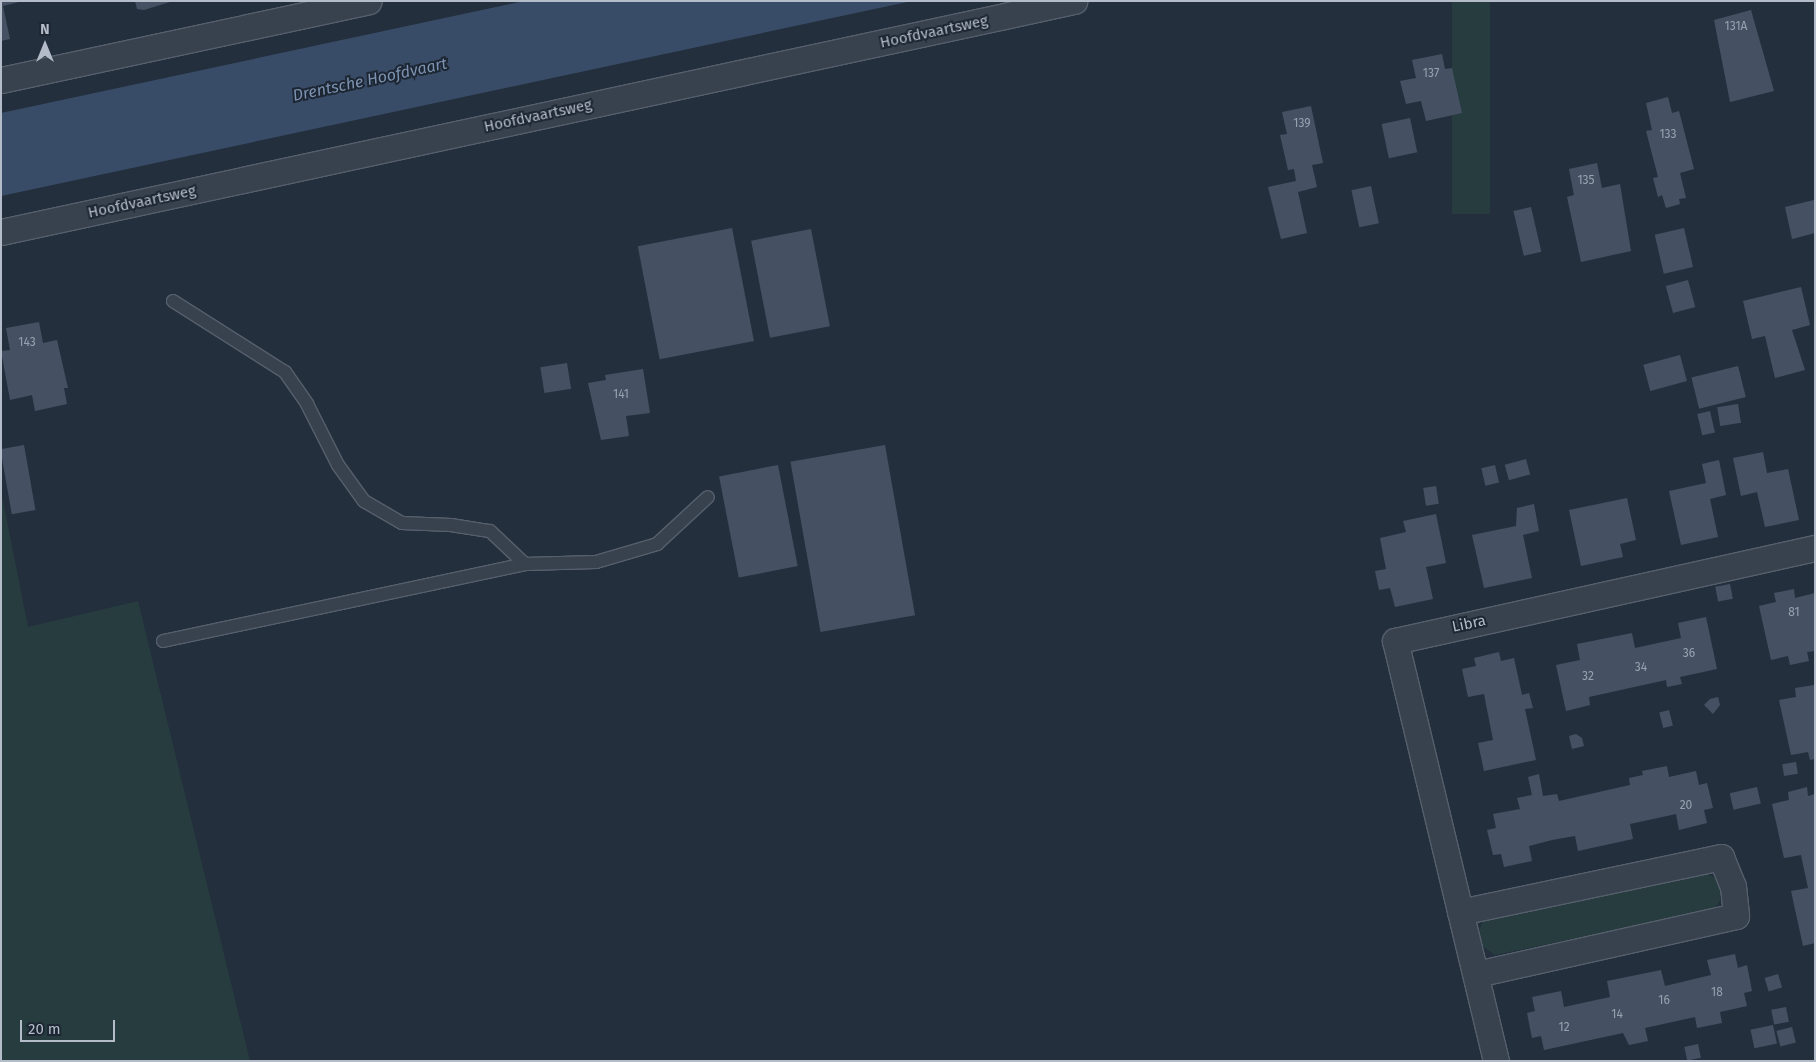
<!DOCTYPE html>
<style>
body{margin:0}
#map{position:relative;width:1816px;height:1062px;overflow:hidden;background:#242f3e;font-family:"Fira Sans",sans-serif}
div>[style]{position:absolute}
.green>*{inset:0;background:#263c3f;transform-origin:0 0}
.water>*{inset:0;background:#394c67}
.building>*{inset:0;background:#455162;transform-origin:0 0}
.roads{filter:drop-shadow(1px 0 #565f6c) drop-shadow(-1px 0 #565f6c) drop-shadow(0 1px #565f6c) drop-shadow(0 -1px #565f6c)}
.lane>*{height:12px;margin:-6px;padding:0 6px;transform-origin:6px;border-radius:6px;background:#38414e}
.street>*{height:25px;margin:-12.5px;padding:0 12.5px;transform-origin:12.5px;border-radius:12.5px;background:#38414e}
span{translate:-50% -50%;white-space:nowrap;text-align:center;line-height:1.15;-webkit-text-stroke:4px #1d2633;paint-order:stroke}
.number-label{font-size:12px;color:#98a1af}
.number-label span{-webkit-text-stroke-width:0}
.street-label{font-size:15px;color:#b4bcc9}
.water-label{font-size:16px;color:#7c92b1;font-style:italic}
.frame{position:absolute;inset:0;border:2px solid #b4bcc9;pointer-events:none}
.north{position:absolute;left:20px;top:20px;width:50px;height:50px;-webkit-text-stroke:4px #1d2633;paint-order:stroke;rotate:0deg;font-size:14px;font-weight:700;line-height:20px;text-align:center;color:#b4bcc9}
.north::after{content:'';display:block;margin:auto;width:18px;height:22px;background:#b4bcc9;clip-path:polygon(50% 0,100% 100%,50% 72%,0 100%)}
.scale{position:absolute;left:20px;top:1020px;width:95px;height:22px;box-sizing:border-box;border:2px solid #b4bcc9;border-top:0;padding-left:6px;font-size:15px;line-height:18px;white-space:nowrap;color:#b4bcc9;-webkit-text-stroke:4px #1d2633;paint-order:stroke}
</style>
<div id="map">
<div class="green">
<i style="left:1452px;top:1px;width:38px;height:213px"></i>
<i style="clip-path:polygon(1px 491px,28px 627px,138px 601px,250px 1061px,1px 1061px)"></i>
<i style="clip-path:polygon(1705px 872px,1718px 880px,1722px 897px,1715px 909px,1495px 955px,1482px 946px,1479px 930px,1485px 918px)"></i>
</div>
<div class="water">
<i style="clip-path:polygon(524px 1px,912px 1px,1px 196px,1px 113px)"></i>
</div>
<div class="building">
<i style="clip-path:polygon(1px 1px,19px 2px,3px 6px,10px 39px,1px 41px)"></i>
<i style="clip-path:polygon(135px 1px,170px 1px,170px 2px,144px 10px,137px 9px)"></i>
<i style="clip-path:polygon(1751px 10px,1774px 91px,1730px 102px,1714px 20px)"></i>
<i style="clip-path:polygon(1442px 54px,1445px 69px,1452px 68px,1462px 113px,1426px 121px,1421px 101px,1406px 104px,1400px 81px,1416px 78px,1412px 60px)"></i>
<i style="clip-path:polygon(1668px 97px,1672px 113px,1679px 111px,1694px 169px,1680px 173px,1686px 198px,1679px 199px,1680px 204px,1666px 208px,1662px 195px,1658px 197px,1653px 178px,1658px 177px,1646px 131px,1652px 130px,1646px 103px)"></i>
<i style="clip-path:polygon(1311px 106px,1323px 163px,1312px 165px,1317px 187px,1298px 192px,1307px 233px,1281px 239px,1268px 187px,1296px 181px,1294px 169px,1288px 170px,1280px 135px,1287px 134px,1282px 112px)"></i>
<i style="left:1410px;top:118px;width:35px;height:29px;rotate:78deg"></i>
<i style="clip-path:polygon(1597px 163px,1602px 188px,1620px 184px,1631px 251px,1581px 262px,1567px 197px,1574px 195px,1569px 169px)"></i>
<i style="left:1371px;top:186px;width:38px;height:20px;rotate:78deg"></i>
<i style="clip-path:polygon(1814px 200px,1815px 233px,1792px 239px,1785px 207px)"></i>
<i style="left:1531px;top:207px;width:46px;height:18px;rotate:77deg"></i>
<i style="left:732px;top:228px;width:115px;height:96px;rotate:79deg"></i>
<i style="left:1684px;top:228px;width:40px;height:30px;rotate:77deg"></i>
<i style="left:811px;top:229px;width:99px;height:61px;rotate:79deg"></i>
<i style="left:1688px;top:280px;width:28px;height:23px;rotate:75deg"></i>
<i style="clip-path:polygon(1801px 287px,1810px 325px,1792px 330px,1805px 370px,1775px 378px,1765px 336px,1752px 339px,1743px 301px)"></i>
<i style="clip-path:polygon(39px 322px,43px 343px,57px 340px,68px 388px,64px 388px,67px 404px,35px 411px,32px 395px,10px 400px,1px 351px,10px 350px,6px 328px)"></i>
<i style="left:1680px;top:355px;width:27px;height:38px;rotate:75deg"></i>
<i style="left:567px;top:363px;width:26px;height:27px;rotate:81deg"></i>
<i style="left:1738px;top:366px;width:32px;height:48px;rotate:76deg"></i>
<i style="clip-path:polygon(643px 369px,650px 413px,626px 416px,629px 436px,601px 440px,588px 383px,606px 380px,605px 375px)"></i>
<i style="left:1738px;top:404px;width:19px;height:21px;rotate:81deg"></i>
<i style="left:1710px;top:411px;width:22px;height:13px;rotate:77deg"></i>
<i style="left:24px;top:445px;width:66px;height:24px;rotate:80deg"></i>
<i style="left:885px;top:445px;width:173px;height:96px;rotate:80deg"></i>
<i style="clip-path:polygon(1763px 452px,1767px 473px,1788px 469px,1799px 520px,1765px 527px,1757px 492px,1741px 496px,1733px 458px)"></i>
<i style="left:1526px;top:459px;width:16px;height:22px;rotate:75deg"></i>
<i style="clip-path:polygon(1719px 460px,1726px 495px,1710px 499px,1718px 537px,1681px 545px,1669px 491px,1706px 483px,1702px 464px)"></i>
<i style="left:778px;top:465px;width:103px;height:60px;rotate:79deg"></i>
<i style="left:1495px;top:465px;width:18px;height:14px;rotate:77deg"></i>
<i style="left:1436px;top:486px;width:18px;height:13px;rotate:81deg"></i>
<i style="clip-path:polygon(1627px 498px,1636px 540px,1620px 544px,1623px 557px,1581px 566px,1569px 510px)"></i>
<i style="clip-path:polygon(1534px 504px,1539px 531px,1523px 535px,1532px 578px,1484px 588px,1472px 535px,1516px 526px,1517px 508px)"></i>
<i style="clip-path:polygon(1436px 514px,1446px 563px,1426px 567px,1433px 599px,1395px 607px,1390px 588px,1379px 590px,1375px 571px,1386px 569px,1380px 538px,1406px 532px,1403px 521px)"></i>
<i style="left:1730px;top:584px;width:15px;height:15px;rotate:79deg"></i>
<i style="clip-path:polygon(1794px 589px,1795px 598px,1815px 593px,1815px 651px,1807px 652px,1809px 661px,1790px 665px,1788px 656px,1771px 660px,1759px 606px,1776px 602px,1774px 593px)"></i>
<i style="clip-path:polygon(1706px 617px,1717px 669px,1680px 677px,1682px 684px,1667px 687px,1666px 680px,1589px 697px,1590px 705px,1566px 711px,1556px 665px,1580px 660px,1577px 644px,1632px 633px,1635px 648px,1681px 638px,1678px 623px)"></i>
<i style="clip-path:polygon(1499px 652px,1501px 661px,1514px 658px,1522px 695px,1529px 693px,1533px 708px,1525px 709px,1536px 760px,1484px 771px,1478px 743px,1493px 740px,1484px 694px,1468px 697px,1462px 669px,1476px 666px,1474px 658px)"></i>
<i style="clip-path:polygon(1814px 685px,1815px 759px,1810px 760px,1808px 752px,1791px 755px,1779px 700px,1796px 697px,1795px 688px)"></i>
<i style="clip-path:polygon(1718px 697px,1720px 705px,1713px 714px,1704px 705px,1710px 699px)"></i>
<i style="left:1669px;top:710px;width:16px;height:10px;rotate:76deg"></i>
<i style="clip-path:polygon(1576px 734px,1582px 738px,1584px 746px,1572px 749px,1569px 736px)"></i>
<i style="left:1796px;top:762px;width:12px;height:14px;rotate:81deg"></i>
<i style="clip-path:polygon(1667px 766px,1669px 777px,1696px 771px,1699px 785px,1707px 783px,1713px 808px,1704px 810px,1707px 823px,1679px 830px,1676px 814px,1630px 824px,1633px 839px,1578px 851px,1575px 836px,1552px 840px,1529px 846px,1532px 861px,1504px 867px,1501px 854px,1493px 855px,1487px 830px,1496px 828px,1493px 814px,1520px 809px,1517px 798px,1532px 795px,1528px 777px,1539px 774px,1543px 796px,1557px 794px,1559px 801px,1630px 785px,1629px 778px,1643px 775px,1642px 771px)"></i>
<i style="left:1757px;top:787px;width:17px;height:28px;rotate:77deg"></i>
<i style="clip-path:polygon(1807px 787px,1808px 796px,1815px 794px,1815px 943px,1803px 946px,1791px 891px,1808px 888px,1801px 855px,1784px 858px,1772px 804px,1789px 800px,1788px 792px)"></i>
<i style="clip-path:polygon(1735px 954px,1738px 968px,1747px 965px,1752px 991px,1744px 993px,1747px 1006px,1720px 1012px,1722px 1023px,1697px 1028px,1695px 1017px,1645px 1028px,1648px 1041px,1629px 1045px,1623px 1033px,1544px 1050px,1541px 1036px,1532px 1038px,1527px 1013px,1535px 1011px,1532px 997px,1561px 991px,1564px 1007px,1610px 997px,1607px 981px,1661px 970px,1665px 986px,1711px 975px,1707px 960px)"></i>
<i style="left:1778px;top:974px;width:14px;height:14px;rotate:73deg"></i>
<i style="left:1786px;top:1007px;width:15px;height:15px;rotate:79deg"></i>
<i style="left:1773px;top:1025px;width:19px;height:23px;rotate:78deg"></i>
<i style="left:1792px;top:1027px;width:16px;height:16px;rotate:76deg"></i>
<i style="left:1698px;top:1044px;width:14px;height:14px;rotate:78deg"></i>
</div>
<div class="roads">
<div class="lane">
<i style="left:173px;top:301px;width:133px;rotate:32.4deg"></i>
<i style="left:285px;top:372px;width:39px;rotate:55deg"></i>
<i style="left:307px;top:404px;width:68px;rotate:63.1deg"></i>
<i style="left:338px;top:465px;width:44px;rotate:54.2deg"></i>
<i style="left:364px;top:501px;width:44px;rotate:30.1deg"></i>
<i style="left:402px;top:523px;width:49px;rotate:2.3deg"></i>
<i style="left:451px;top:525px;width:39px;rotate:9deg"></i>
<i style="left:490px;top:531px;width:48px;rotate:43.3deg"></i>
<i style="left:163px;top:641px;width:370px;rotate:-12deg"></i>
<i style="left:525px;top:564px;width:71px;rotate:-1.6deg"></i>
<i style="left:596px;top:562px;width:64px;rotate:-16.4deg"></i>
<i style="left:657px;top:544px;width:69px;rotate:-42.7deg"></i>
</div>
<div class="street">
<i style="left:1px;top:80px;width:376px;rotate:-12.1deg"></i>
<i style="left:1px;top:232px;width:1098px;rotate:-12.15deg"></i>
<i style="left:1460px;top:912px;width:267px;rotate:-11.9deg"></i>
<i style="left:1721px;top:857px;width:31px;rotate:68deg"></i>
<i style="left:1733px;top:886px;width:30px;rotate:84deg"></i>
<i style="left:1736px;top:916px;width:266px;rotate:167.4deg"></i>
<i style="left:1496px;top:1061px;width:432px;rotate:-103.5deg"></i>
<i style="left:1395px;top:641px;width:430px;rotate:-12.5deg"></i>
</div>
</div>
<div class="number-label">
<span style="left:1736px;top:27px">131A</span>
<span style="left:1431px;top:74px">137</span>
<span style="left:1302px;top:124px">139</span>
<span style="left:1668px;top:135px">133</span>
<span style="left:1586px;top:181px">135</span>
<span style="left:27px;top:343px">143</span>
<span style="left:621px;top:395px">141</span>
<span style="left:1794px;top:613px">81</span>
<span style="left:1689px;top:654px">36</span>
<span style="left:1641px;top:668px">34</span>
<span style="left:1588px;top:677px">32</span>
<span style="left:1686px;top:806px">20</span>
<span style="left:1717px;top:993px">18</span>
<span style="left:1664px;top:1001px">16</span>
<span style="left:1617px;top:1015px">14</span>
<span style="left:1564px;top:1028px">12</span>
</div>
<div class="street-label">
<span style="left:934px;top:32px;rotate:-12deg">Hoofdvaartsweg</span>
<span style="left:538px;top:116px;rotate:-12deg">Hoofdvaartsweg</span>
<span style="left:142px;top:202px;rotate:-12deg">Hoofdvaartsweg</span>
<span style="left:1469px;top:624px;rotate:-12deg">Libra</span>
</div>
<div class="water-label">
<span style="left:370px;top:80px;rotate:-12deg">Drentsche Hoofdvaart</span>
</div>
<div class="frame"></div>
<div class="north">N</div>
<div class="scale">20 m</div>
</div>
